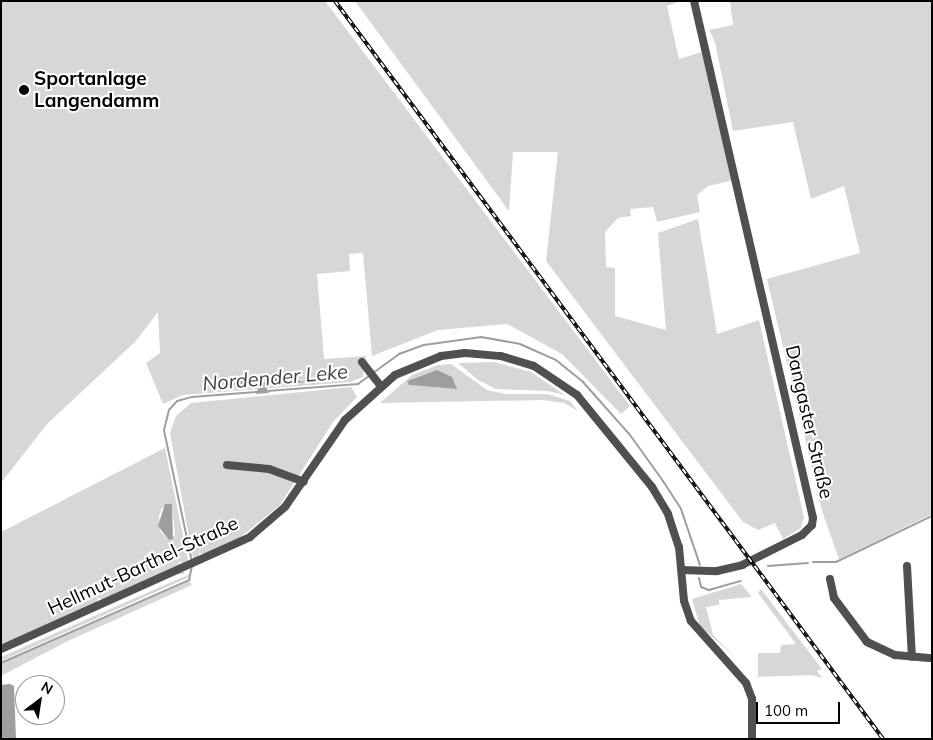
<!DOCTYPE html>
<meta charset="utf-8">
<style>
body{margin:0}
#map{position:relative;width:933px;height:740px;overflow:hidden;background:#fff;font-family:Mulish,sans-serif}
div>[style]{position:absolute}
.green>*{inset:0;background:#d7d7d7;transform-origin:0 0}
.water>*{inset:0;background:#9e9e9e}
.stream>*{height:2px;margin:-1px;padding:0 1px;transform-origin:1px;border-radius:1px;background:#9e9e9e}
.minor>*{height:8px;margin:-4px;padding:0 4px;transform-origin:4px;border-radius:4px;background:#505050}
.rail>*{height:4px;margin-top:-2px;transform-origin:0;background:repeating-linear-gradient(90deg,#fff 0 5.5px,#000 0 11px);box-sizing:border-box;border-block:1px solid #000}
.dots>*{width:14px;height:14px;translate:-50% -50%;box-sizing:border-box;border:2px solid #fff;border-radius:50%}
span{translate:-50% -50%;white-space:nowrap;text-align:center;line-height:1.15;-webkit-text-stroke:4px #fff;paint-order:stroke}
.poi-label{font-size:19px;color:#000;font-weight:700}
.left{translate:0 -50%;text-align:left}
.street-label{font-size:19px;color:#000}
.water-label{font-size:20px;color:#3f3f3f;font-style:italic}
.frame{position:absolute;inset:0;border:2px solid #000;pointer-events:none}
.north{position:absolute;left:15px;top:675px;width:50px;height:50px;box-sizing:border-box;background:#fff;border:1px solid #999;border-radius:50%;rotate:31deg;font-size:14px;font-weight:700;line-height:20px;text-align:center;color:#000}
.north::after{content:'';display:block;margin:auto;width:18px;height:22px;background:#000;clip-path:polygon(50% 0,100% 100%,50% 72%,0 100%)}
.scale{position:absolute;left:756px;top:702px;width:84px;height:22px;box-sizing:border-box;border:2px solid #000;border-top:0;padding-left:6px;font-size:15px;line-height:18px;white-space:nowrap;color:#000;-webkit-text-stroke:4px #fff;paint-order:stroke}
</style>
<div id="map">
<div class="green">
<i style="clip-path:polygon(evenodd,1px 1px,325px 1px,630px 406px,621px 414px,562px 354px,507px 324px,438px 330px,372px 356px,363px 253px,349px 254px,350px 271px,317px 274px,324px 359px,366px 356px,363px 377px,350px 382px,183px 395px,163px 404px,146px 363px,160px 353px,158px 312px,136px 341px,47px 424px,1px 483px,1px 1px,290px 376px,304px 381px,260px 386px,230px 384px,239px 380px,256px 383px,290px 376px)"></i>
<i style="clip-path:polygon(355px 1px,681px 1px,667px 6px,679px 59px,702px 52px,734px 180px,708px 186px,697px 195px,700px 212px,657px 222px,653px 207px,630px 209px,631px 216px,618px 218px,605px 232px,606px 267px,615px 268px,615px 316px,666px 330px,658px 233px,698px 219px,717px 334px,759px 320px,804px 517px,801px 528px,783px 539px,775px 523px,758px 530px,743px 522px,546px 261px,558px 152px,513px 152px,509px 211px)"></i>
<i style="clip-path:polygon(730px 1px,932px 1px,932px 514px,839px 559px,822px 511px,767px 279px,860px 253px,844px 186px,811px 199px,793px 122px,733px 131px,715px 42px,709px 30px,733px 25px)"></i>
<i style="clip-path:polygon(494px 362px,531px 372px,565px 395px,548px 391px,496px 389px,478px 380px,458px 363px)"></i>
<i style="clip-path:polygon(evenodd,451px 364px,487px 390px,505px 394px,547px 394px,570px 401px,578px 411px,564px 403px,543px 400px,380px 403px,412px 375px,438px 365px,451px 364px,437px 370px,456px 389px,409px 385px,407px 381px,437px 370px)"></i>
<i style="clip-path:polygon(351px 387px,357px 397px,333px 422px,280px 505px,237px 540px,204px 554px,199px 553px,199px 558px,193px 558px,170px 433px,176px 416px,191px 403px)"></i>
<i style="clip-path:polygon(evenodd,165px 448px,188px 560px,183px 564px,179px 561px,180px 566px,103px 600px,97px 597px,98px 602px,1px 645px,1px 532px,165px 448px,172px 505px,175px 535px,169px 540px,160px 531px,159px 516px,162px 508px,172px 505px)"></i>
<i style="left:184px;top:572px;width:2px;height:200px;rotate:90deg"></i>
<i style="clip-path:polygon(192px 573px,187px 578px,1px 661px,1px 657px)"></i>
<i style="clip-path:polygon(189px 581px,192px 585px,68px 641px,1px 676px,1px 664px)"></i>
<i style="clip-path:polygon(741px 584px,752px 597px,719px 600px,719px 605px,706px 607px,713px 635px,736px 658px,700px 626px,692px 599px)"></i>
<i style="clip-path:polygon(761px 589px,822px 669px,817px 671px,822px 678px,811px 675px,758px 677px,758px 653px,780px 653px,781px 645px,796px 644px,758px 593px)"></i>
</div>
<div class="water">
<i style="clip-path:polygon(437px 370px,452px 377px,457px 389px,409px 385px,407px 381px)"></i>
<i style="clip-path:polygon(284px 376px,305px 382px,265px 385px,269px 393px,256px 394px,259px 386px,230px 385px,239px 380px,261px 383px)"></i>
<i style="clip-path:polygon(165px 504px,172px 504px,173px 539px,169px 540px,158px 526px)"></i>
<i style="clip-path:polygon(10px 684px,14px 686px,16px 739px,1px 739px,1px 685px)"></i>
</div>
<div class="stream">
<i style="left:373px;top:373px;width:32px;rotate:-36deg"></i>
<i style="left:399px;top:354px;width:27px;rotate:-20deg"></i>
<i style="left:424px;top:345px;width:58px;rotate:-8deg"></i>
<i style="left:481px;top:337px;width:40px;rotate:10deg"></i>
<i style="left:520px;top:344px;width:39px;rotate:24deg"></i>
<i style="left:556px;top:360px;width:35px;rotate:39deg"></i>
<i style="left:583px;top:382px;width:71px;rotate:48.4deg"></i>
<i style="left:630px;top:435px;width:57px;rotate:54.3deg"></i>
<i style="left:663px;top:481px;width:33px;rotate:57deg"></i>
<i style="left:681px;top:509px;width:59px;rotate:71.3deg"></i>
<i style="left:192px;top:562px;width:135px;rotate:-102deg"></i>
<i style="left:164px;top:430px;width:21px;rotate:-76deg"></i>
<i style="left:169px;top:410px;width:12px;rotate:-48deg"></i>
<i style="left:177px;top:401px;width:16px;rotate:-15deg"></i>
<i style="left:192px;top:397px;width:167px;rotate:-4.5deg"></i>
<i style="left:358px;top:384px;width:14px;rotate:-36deg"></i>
<i style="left:813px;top:562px;width:23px"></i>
<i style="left:836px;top:562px;width:106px;rotate:-25.6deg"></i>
<i style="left:768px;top:566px;width:40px;rotate:-4.3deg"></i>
<i style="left:699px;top:578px;width:9px;rotate:77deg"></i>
<i style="left:701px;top:587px;width:9px;rotate:21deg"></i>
<i style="left:709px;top:590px;width:33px;rotate:-16deg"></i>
<i style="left:1px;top:663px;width:206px;rotate:-23.8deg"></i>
<i style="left:189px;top:580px;width:14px;rotate:-78deg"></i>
</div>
<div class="minor">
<i style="left:362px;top:362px;width:31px;rotate:52deg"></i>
<i style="left:227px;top:465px;width:42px;rotate:5.4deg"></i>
<i style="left:269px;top:469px;width:37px;rotate:20deg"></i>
<i style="left:907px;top:566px;width:91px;rotate:86.9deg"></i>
<i style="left:682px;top:570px;width:35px;rotate:2deg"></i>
<i style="left:717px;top:571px;width:26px;rotate:-13deg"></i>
<i style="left:742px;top:565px;width:67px;rotate:-26.6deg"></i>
<i style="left:802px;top:535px;width:14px;rotate:-45deg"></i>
<i style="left:812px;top:525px;width:7px;rotate:-82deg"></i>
<i style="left:813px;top:518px;width:531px;rotate:-102.96deg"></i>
<i style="left:830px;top:579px;width:19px;rotate:78deg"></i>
<i style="left:834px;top:598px;width:55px;rotate:53.1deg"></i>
<i style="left:867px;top:642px;width:31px;rotate:25deg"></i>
<i style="left:895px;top:655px;width:37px;rotate:5deg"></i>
<i style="left:1px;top:649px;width:273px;rotate:-24.2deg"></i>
<i style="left:250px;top:537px;width:46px;rotate:-40.6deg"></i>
<i style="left:285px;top:507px;width:106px;rotate:-55.4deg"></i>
<i style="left:345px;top:420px;width:67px;rotate:-42deg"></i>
<i style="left:395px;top:375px;width:50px;rotate:-22.4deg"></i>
<i style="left:441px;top:356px;width:24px;rotate:-7deg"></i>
<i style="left:465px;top:353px;width:36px;rotate:5deg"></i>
<i style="left:501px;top:356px;width:34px;rotate:17deg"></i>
<i style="left:534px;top:366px;width:52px;rotate:34deg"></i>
<i style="left:577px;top:395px;width:119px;rotate:50.8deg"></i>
<i style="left:652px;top:487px;width:31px;rotate:59deg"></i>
<i style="left:668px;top:514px;width:35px;rotate:72deg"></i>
<i style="left:679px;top:547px;width:54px;rotate:84.7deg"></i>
<i style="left:684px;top:601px;width:21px;rotate:71deg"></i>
<i style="left:691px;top:621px;width:83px;rotate:48.4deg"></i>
<i style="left:746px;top:683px;width:17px;rotate:69deg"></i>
<i style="left:752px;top:699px;width:40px;rotate:90deg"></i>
</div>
<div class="rail">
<i style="left:335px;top:1px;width:919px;rotate:53.4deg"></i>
</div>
<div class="dots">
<i style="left:24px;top:90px;background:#000"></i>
</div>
<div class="poi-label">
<span class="left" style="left:34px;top:90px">Sportanlage<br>Langendamm</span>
</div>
<div class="street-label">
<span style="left:809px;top:422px;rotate:77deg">Dangaster Straße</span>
<span style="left:143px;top:566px;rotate:-25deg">Hellmut-Barthel-Straße</span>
</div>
<div class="water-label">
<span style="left:275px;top:377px;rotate:-5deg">Nordender Leke</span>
</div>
<div class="frame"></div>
<div class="north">N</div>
<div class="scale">100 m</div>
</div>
